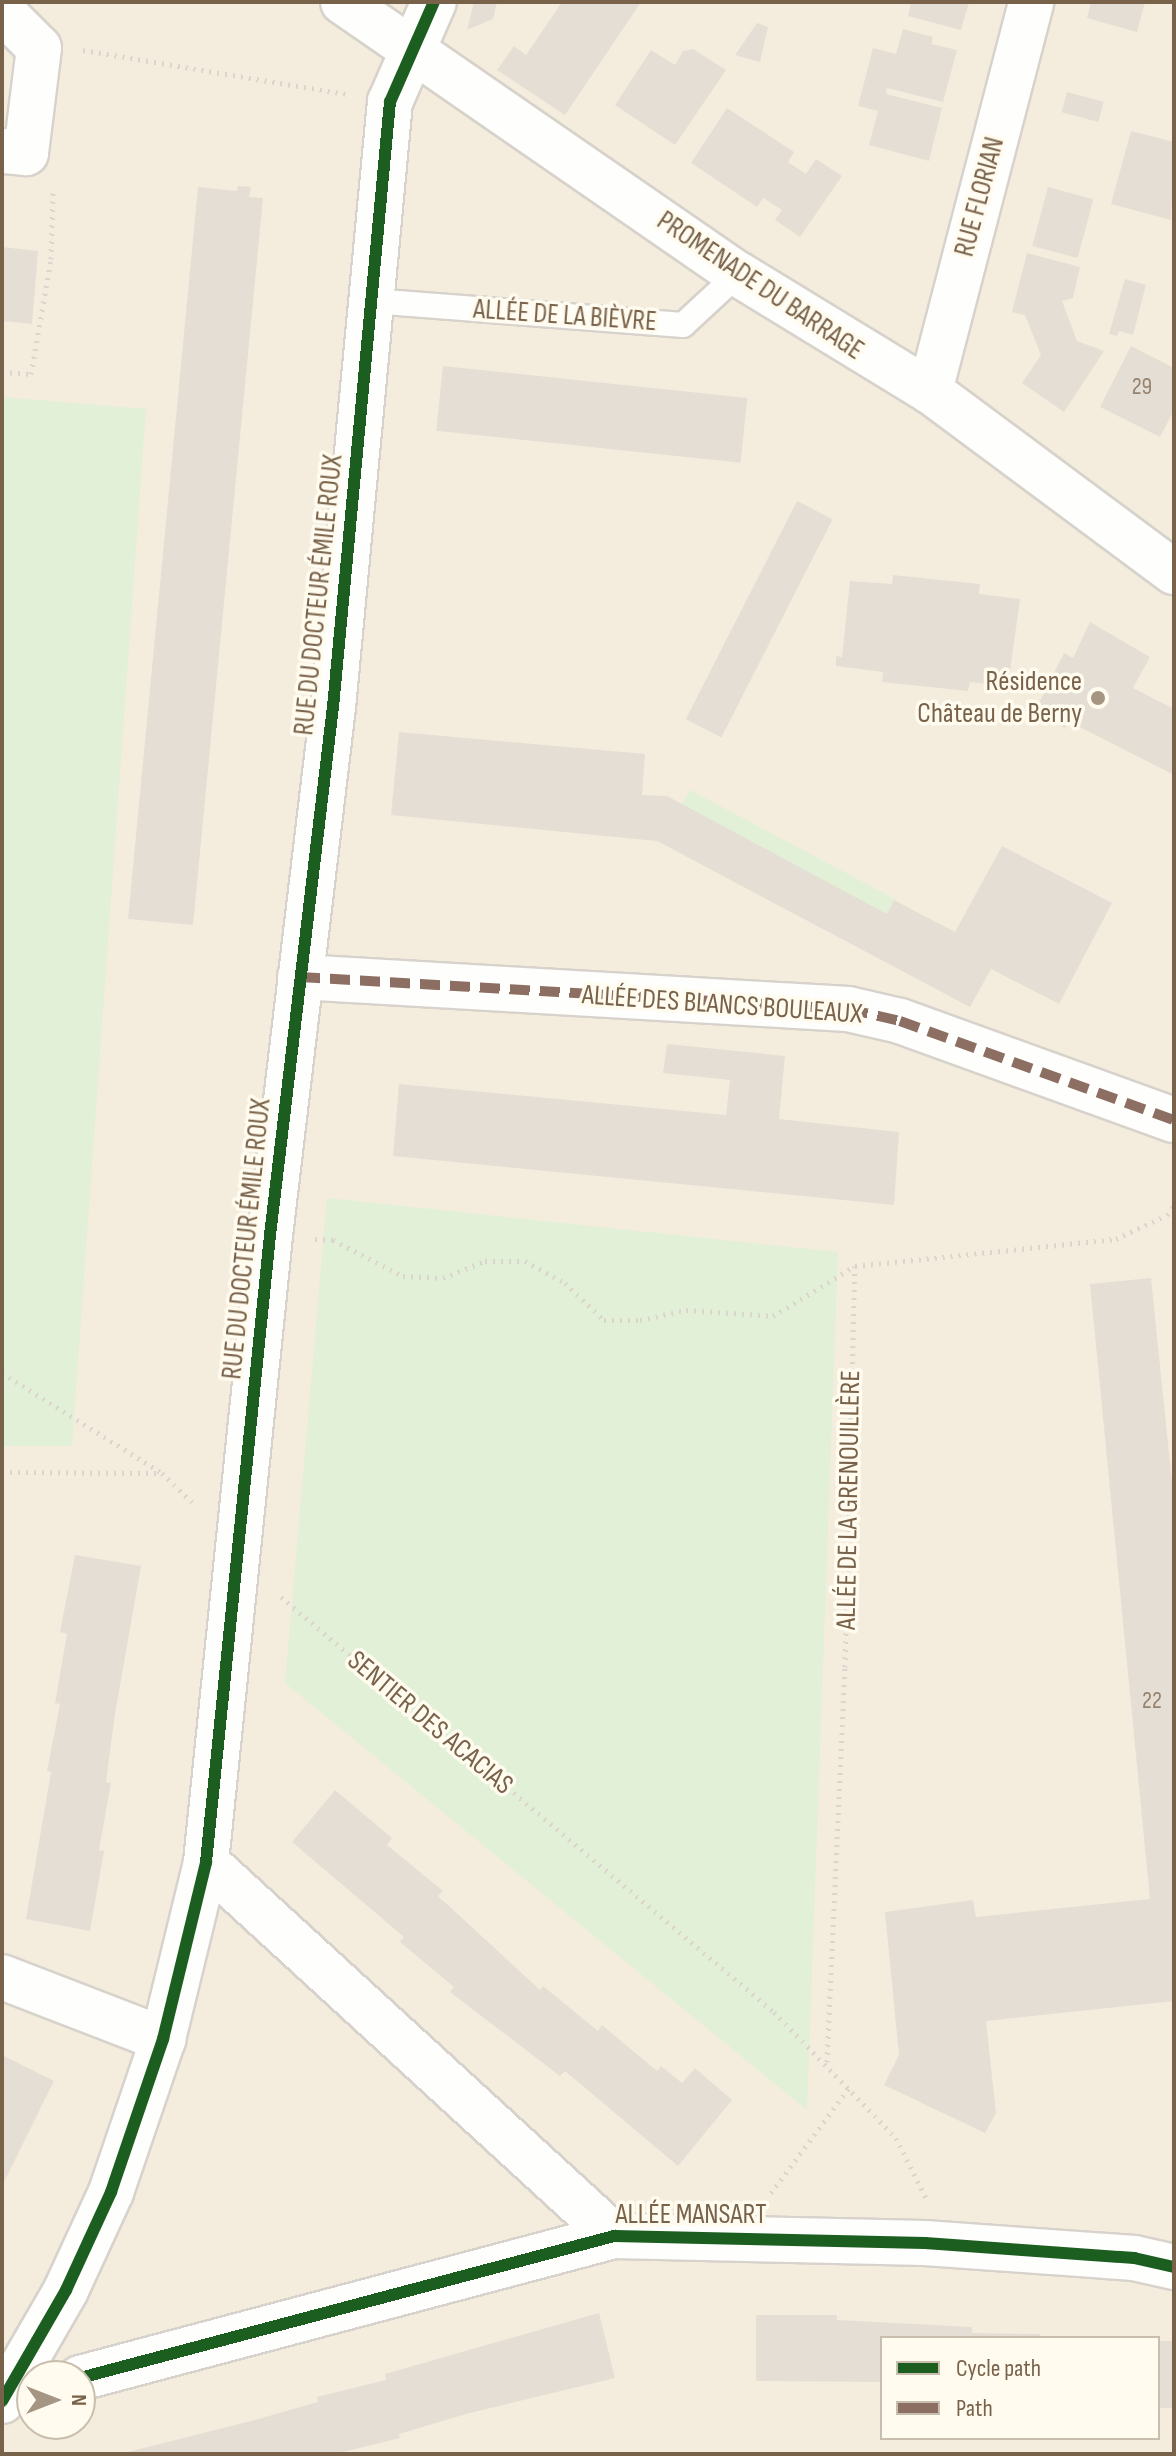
<!DOCTYPE html>
<meta charset="utf-8">
<style>
body{margin:0}
#map{position:relative;width:1176px;height:2456px;overflow:hidden;background:#f8f5ed;font-family:"Sofia Sans Condensed",sans-serif}
div>[style]{position:absolute}
.residential>*{inset:0;background:#f4eddd}
.green>*{inset:0;background:#e1f0d7;transform-origin:0 0}
.building>*{inset:0;background:#e5ded4;transform-origin:0 0}
.path>*{height:5px;margin-top:-2.5px;transform-origin:0;background:repeating-linear-gradient(90deg,#dbd5ce 0 2px,transparent 0 8px)}
.roads{filter:drop-shadow(2px 0 #d7d2cb) drop-shadow(-2px 0 #d7d2cb) drop-shadow(0 2px #d7d2cb) drop-shadow(0 -2px #d7d2cb)}
.service>*{height:24px;margin:-12px;padding:0 12px;transform-origin:12px;border-radius:12px;background:#fefefc}
.minor>*{height:44px;margin:-22px;padding:0 22px;transform-origin:22px;border-radius:22px;background:#fefefc}
.quiet>*{height:10px;margin-top:-5px;transform-origin:0;background:repeating-linear-gradient(90deg,#8d6e63 0 20px,transparent 0 30px)}
.cycleway>*{height:12px;margin:-6px;padding:0 6px;transform-origin:6px;border-radius:6px;background:#1b5e20}
.dots>*{width:22px;height:22px;translate:-50% -50%;box-sizing:border-box;border:4px solid #fffbef;border-radius:50%}
span{translate:-50% -50%;white-space:nowrap;text-align:center;line-height:1.15;-webkit-text-stroke:7px #fffbef;paint-order:stroke}
.number-label{font-size:24px;color:#96836f}
.number-label span{-webkit-text-stroke-width:0}
.street-label{font-size:28px;color:#79624a}
.poi-label{font-size:28px;color:#79624a}
.right{translate:-100% -50%;text-align:right}
.frame{position:absolute;inset:0;border:4px solid #79624a;pointer-events:none}
.legend{position:absolute;left:880px;top:2336px;width:280px;height:104px;box-sizing:border-box;background:#fffbef;border:2px solid #c9bead;margin:0;padding:10px 14px;list-style:none;font-size:24px;color:#79624a}
.legend li{display:flex;align-items:center;gap:16px;height:40px}
.legend b{width:40px;border:2px solid #c9bead}
.north{position:absolute;left:16px;top:2360px;width:80px;height:80px;box-sizing:border-box;background:#fffbef;border:2px solid #c9bead;border-radius:50%;rotate:90deg;font-size:22px;font-weight:700;line-height:32px;text-align:center;color:#79624a}
.north::after{content:'';display:block;margin:auto;width:28px;height:36px;background:#a59583;clip-path:polygon(50% 0,100% 100%,50% 72%,0 100%)}
</style>
<div id="map">
<div class="residential">
<i style="clip-path:polygon(evenodd,2px 2px,1174px 2px,1174px 2454px,2px 2454px,2px 2px,882px 2338px,1158px 2338px,1158px 2438px,882px 2438px,882px 2338px,2px 2px,32px 2376px,80px 2376px,80px 2424px,32px 2424px,32px 2376px)"></i>
</div>
<div class="green">
<i style="clip-path:polygon(2px 397px,146px 409px,72px 1446px,2px 1446px)"></i>
<i style="left:690px;top:790px;width:232px;height:17px;rotate:28deg"></i>
<i style="clip-path:polygon(327px 1198px,838px 1252px,807px 2110px,285px 1683px)"></i>
</div>
<div class="building">
<i style="clip-path:polygon(474px 2px,497px 2px,493px 19px,467px 30px)"></i>
<i style="clip-path:polygon(562px 2px,641px 2px,565px 115px,497px 70px,514px 46px,526px 55px)"></i>
<i style="clip-path:polygon(911px 2px,969px 2px,961px 30px,908px 16px)"></i>
<i style="clip-path:polygon(1091px 2px,1145px 2px,1137px 32px,1087px 18px)"></i>
<i style="clip-path:polygon(757px 23px,768px 27px,760px 62px,735px 55px)"></i>
<i style="clip-path:polygon(903px 29px,933px 37px,931px 44px,957px 50px,943px 102px,887px 88px,886px 94px,942px 108px,929px 161px,869px 145px,878px 111px,858px 106px,873px 48px,896px 54px)"></i>
<i style="clip-path:polygon(693px 49px,726px 70px,675px 145px,615px 105px,651px 50px,675px 65px,683px 51px)"></i>
<i style="left:1067px;top:92px;width:38px;height:21px;rotate:15deg"></i>
<i style="clip-path:polygon(727px 108px,794px 152px,788px 162px,806px 174px,816px 159px,842px 176px,800px 237px,775px 220px,782px 210px,763px 198px,757px 207px,691px 163px)"></i>
<i style="clip-path:polygon(1131px 131px,1174px 142px,1171px 220px,1111px 204px)"></i>
<i style="clip-path:polygon(238px 186px,251px 187px,249px 197px,263px 198px,193px 925px,128px 919px,198px 187px,237px 191px)"></i>
<i style="left:1048px;top:187px;width:47px;height:61px;rotate:15deg"></i>
<i style="clip-path:polygon(2px 247px,38px 251px,32px 324px,2px 321px)"></i>
<i style="clip-path:polygon(1027px 253px,1080px 267px,1073px 298px,1062px 301px,1077px 341px,1104px 351px,1064px 412px,1022px 383px,1041px 355px,1025px 315px,1012px 312px)"></i>
<i style="clip-path:polygon(1125px 279px,1146px 285px,1133px 335px,1119px 331px,1117px 336px,1109px 334px)"></i>
<i style="clip-path:polygon(1131px 346px,1174px 368px,1174px 410px,1160px 437px,1100px 407px)"></i>
<i style="left:443px;top:366px;width:306px;height:65px;rotate:6deg"></i>
<i style="left:797px;top:501px;width:40px;height:245px;rotate:27deg"></i>
<i style="clip-path:polygon(893px 575px,980px 584px,979px 594px,1020px 599px,1008px 686px,970px 682px,968px 691px,882px 682px,883px 672px,836px 666px,836px 656px,842px 657px,850px 581px,892px 584px)"></i>
<i style="clip-path:polygon(1090px 622px,1150px 657px,1133px 688px,1174px 709px,1174px 775px,1068px 721px,1065px 728px,1034px 713px,1064px 653px,1073px 658px)"></i>
<i style="clip-path:polygon(399px 732px,645px 754px,642px 795px,667px 796px,887px 914px,894px 900px,955px 932px,1002px 846px,1112px 903px,1059px 1004px,991px 969px,970px 1007px,657px 841px,391px 815px)"></i>
<i style="clip-path:polygon(667px 1044px,785px 1056px,779px 1119px,899px 1132px,894px 1205px,393px 1156px,399px 1084px,726px 1115px,730px 1080px,663px 1073px)"></i>
<i style="clip-path:polygon(1151px 1278px,1174px 1502px,1174px 2001px,986px 2021px,996px 2113px,985px 2133px,884px 2085px,899px 2055px,885px 1912px,973px 1900px,976px 1917px,1150px 1899px,1090px 1284px)"></i>
<i style="clip-path:polygon(75px 1555px,141px 1566px,115px 1714px,106px 1782px,111px 1783px,99px 1850px,104px 1851px,90px 1931px,26px 1919px,51px 1772px,47px 1771px,60px 1704px,55px 1703px,67px 1634px,60px 1632px)"></i>
<i style="clip-path:polygon(335px 1790px,392px 1838px,387px 1845px,443px 1891px,438px 1896px,540px 1990px,543px 1986px,598px 2031px,602px 2025px,657px 2071px,661px 2066px,682px 2083px,695px 2068px,732px 2100px,678px 2166px,565px 2071px,560px 2076px,450px 1992px,454px 1987px,400px 1942px,404px 1937px,292px 1842px)"></i>
<i style="clip-path:polygon(2px 2055px,54px 2081px,2px 2186px)"></i>
<i style="clip-path:polygon(599px 2313px,615px 2378px,466px 2414px,399px 2434px,400px 2438px,335px 2454px,120px 2454px,251px 2421px,318px 2402px,317px 2397px,386px 2380px,385px 2374px)"></i>
<i style="clip-path:polygon(756px 2315px,837px 2315px,837px 2320px,972px 2327px,972px 2333px,1040px 2334px,1040px 2338px,882px 2338px,882px 2382px,756px 2381px)"></i>
<i style="left:1158px;top:2341px;width:16px;height:67px"></i>
</div>
<div class="path">
<i style="left:83px;top:50px;width:266px;rotate:9.5deg"></i>
<i style="left:2px;top:372px;width:29px;rotate:4deg"></i>
<i style="left:31px;top:374px;width:117px;rotate:-80.1deg"></i>
<i style="left:51px;top:259px;width:68px;rotate:-88.3deg"></i>
<i style="left:315px;top:1239px;width:18px;rotate:3deg"></i>
<i style="left:333px;top:1240px;width:79px;rotate:27.2deg"></i>
<i style="left:403px;top:1276px;width:40px;rotate:2.9deg"></i>
<i style="left:443px;top:1278px;width:45px;rotate:-22deg"></i>
<i style="left:485px;top:1261px;width:40px"></i>
<i style="left:525px;top:1261px;width:46px;rotate:28.8deg"></i>
<i style="left:565px;top:1283px;width:54px;rotate:43.5deg"></i>
<i style="left:604px;top:1320px;width:36px"></i>
<i style="left:640px;top:1320px;width:47px;rotate:-12.3deg"></i>
<i style="left:686px;top:1310px;width:87px;rotate:3.9deg"></i>
<i style="left:773px;top:1316px;width:96px;rotate:-31.4deg"></i>
<i style="left:2px;top:1373px;width:189px;rotate:32deg"></i>
<i style="left:162px;top:1473px;width:46px;rotate:44.1deg"></i>
<i style="left:2px;top:1472px;width:159px;rotate:0.4deg"></i>
<i style="left:281px;top:1597px;width:644px;rotate:40.09deg"></i>
<i style="left:774px;top:2012px;width:175px;rotate:45.9deg"></i>
<i style="left:896px;top:2138px;width:67px;rotate:63.4deg"></i>
<i style="left:827px;top:2062px;width:395px;rotate:-87.4deg"></i>
<i style="left:845px;top:1667px;width:401px;rotate:-88.6deg"></i>
<i style="left:855px;top:1266px;width:262px;rotate:-5.9deg"></i>
<i style="left:1116px;top:1239px;width:56px;rotate:-25.2deg"></i>
<i style="left:1167px;top:1215px;width:11px;rotate:-52deg"></i>
<i style="left:771px;top:2193px;width:131px;rotate:-53.4deg"></i>
</div>
<div class="roads">
<div class="service">
<i style="left:372px;top:301px;width:312px;rotate:4.4deg"></i>
<i style="left:683px;top:325px;width:75px;rotate:-42.8deg"></i>
</div>
<div class="minor">
<i style="left:343px;top:2px;width:480px;rotate:34.6deg"></i>
<i style="left:738px;top:274px;width:225px;rotate:31.4deg"></i>
<i style="left:930px;top:391px;width:304px;rotate:36.6deg"></i>
<i style="left:2px;top:11px;width:52px;rotate:45deg"></i>
<i style="left:39px;top:48px;width:106px;rotate:97.1deg"></i>
<i style="left:26px;top:153px;width:24px;rotate:-175deg"></i>
<i style="left:930px;top:391px;width:402px;rotate:-75.4deg"></i>
<i style="left:300px;top:977px;width:549px;rotate:3.34deg"></i>
<i style="left:848px;top:1009px;width:53px;rotate:13deg"></i>
<i style="left:900px;top:1021px;width:291px;rotate:19.9deg"></i>
<i style="left:206px;top:1862px;width:553px;rotate:42.51deg"></i>
<i style="left:2px;top:1977px;width:173px;rotate:21.1deg"></i>
<i style="left:80px;top:2378px;width:553px;rotate:-14.89deg"></i>
<i style="left:614px;top:2236px;width:311px;rotate:1.3deg"></i>
<i style="left:925px;top:2243px;width:210px;rotate:4.1deg"></i>
<i style="left:1134px;top:2258px;width:41px;rotate:12.7deg"></i>
<i style="left:2px;top:2401px;width:128px;rotate:-60deg"></i>
<i style="left:66px;top:2290px;width:108px;rotate:-65.3deg"></i>
<i style="left:111px;top:2192px;width:162px;rotate:-71.2deg"></i>
<i style="left:163px;top:2039px;width:182px;rotate:-76.3deg"></i>
<i style="left:206px;top:1862px;width:630px;rotate:-84.17deg"></i>
<i style="left:270px;top:1235px;width:532px;rotate:-83.2deg"></i>
<i style="left:333px;top:707px;width:608px;rotate:-84.62deg"></i>
<i style="left:390px;top:102px;width:109px;rotate:-66.3deg"></i>
</div>
</div>
<div class="quiet">
<i style="left:300px;top:977px;width:549px;rotate:3.34deg"></i>
<i style="left:848px;top:1009px;width:53px;rotate:13deg"></i>
<i style="left:900px;top:1021px;width:291px;rotate:19.9deg"></i>
</div>
<div class="cycleway">
<i style="left:80px;top:2378px;width:553px;rotate:-14.89deg"></i>
<i style="left:614px;top:2236px;width:311px;rotate:1.3deg"></i>
<i style="left:925px;top:2243px;width:210px;rotate:4.1deg"></i>
<i style="left:1134px;top:2258px;width:41px;rotate:12.7deg"></i>
<i style="left:2px;top:2401px;width:128px;rotate:-60deg"></i>
<i style="left:66px;top:2290px;width:108px;rotate:-65.3deg"></i>
<i style="left:111px;top:2192px;width:162px;rotate:-71.2deg"></i>
<i style="left:163px;top:2039px;width:182px;rotate:-76.3deg"></i>
<i style="left:206px;top:1862px;width:630px;rotate:-84.17deg"></i>
<i style="left:270px;top:1235px;width:532px;rotate:-83.2deg"></i>
<i style="left:333px;top:707px;width:608px;rotate:-84.62deg"></i>
<i style="left:390px;top:102px;width:109px;rotate:-66.3deg"></i>
</div>
<div class="dots">
<i style="left:1098px;top:698px;background:#a59583"></i>
</div>
<div class="number-label">
<span style="left:1142px;top:387px">29</span>
<span style="left:1152px;top:1701px">22</span>
</div>
<div class="street-label">
<span style="left:980px;top:197px;rotate:-75deg">RUE FLORIAN</span>
<span style="left:760px;top:286px;rotate:34deg">PROMENADE DU BARRAGE</span>
<span style="left:565px;top:316px;rotate:4deg">ALLÉE DE LA BIÈVRE</span>
<span style="left:319px;top:595px;rotate:-84deg">RUE DU DOCTEUR ÉMILE ROUX</span>
<span style="left:722px;top:1005px;rotate:4deg">ALLÉE DES BLANCS BOULEAUX</span>
<span style="left:247px;top:1239px;rotate:-84deg">RUE DU DOCTEUR ÉMILE ROUX</span>
<span style="left:849px;top:1500px;rotate:-89deg">ALLÉE DE LA GRENOUILLÈRE</span>
<span style="left:430px;top:1723px;rotate:40deg">SENTIER DES ACACIAS</span>
<span style="left:691px;top:2215px">ALLÉE MANSART</span>
</div>
<div class="poi-label">
<span class="right" style="left:1082px;top:698px">Résidence<br>Château de Berny</span>
</div>
<div class="frame"></div>
<ul class="legend">
<li><b style="height:10px;background:#1b5e20"></b>Cycle path</li>
<li><b style="height:10px;background:#8d6e63"></b>Path</li>
</ul>
<div class="north">N</div>
</div>
